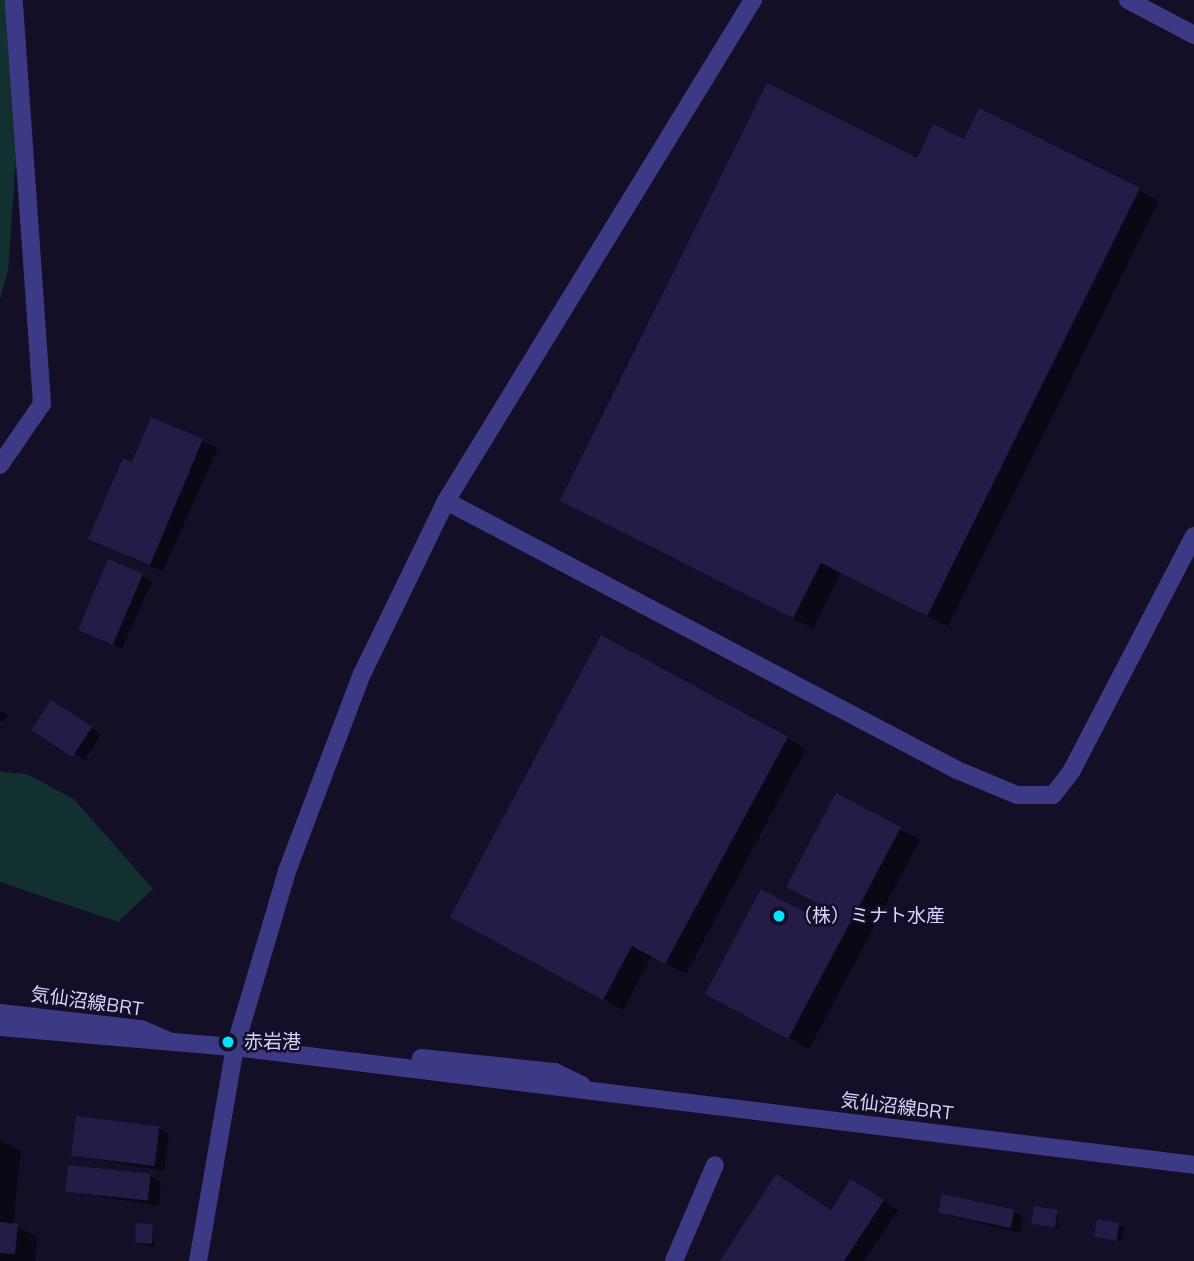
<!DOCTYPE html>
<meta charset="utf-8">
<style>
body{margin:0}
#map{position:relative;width:1194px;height:1261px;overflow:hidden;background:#130f26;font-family:Mulish,"Noto Sans JP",sans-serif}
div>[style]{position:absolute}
.green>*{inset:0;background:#12302f}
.shadow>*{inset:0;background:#0007;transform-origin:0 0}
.building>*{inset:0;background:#241b47;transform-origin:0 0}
.service>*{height:18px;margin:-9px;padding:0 9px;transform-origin:9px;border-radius:9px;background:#3d3a85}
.minor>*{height:18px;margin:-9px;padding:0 9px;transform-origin:9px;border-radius:9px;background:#3d3a85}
.tertiary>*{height:18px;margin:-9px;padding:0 9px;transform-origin:9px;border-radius:9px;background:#3d3a85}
.dots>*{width:19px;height:19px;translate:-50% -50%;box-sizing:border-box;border:4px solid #130f26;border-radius:50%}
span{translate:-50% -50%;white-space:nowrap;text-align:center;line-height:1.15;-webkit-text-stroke:5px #130f26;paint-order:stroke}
.poi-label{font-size:19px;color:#d9d4ff}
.left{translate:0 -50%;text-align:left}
.street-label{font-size:19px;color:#d9d4ff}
</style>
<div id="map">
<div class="green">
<i style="clip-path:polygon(0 0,15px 0,17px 144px,8px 271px,0 299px)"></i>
<i style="clip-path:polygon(0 772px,27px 774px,74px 799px,153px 889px,118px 922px,0 882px)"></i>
</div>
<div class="shadow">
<i style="clip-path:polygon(965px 141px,1139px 190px,1159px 201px,948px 626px,841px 573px,813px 628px,582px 512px,918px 160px)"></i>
<i style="left:152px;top:419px;width:72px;height:135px;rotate:24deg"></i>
<i style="clip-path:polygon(142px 576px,152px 581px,122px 649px,89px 634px)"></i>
<i style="clip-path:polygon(61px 708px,101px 734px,85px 760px,35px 729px)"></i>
<i style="clip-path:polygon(4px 711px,8px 717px,0 722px,0 713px)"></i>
<i style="clip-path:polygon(787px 738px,806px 749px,686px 974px,652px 956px,623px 1010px,472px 928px)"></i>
<i style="clip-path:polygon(evenodd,837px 795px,920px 840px,809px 1049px,727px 1005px,824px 925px,832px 910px,837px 795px,893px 838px,852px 924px,848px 924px,893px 838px)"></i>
<i style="clip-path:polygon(159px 1128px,169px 1134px,164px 1171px,72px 1155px)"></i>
<i style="clip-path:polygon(0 1140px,21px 1151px,13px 1225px,37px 1237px,35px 1261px,0 1261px)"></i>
<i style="clip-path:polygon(151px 1176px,161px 1182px,159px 1206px,67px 1191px)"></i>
<i style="clip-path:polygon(867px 1190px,898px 1210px,864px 1261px,724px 1261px)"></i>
<i style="clip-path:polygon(1013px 1211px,1023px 1217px,1020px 1233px,940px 1213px)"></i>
<i style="clip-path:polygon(1057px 1211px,1059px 1229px,1033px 1223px)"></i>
<i style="left:1098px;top:1221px;width:27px;height:15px;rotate:13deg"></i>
<i style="clip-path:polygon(152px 1225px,155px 1247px,136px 1243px)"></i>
</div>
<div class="building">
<i style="clip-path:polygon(767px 83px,917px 158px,933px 124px,964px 139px,979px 108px,1140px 188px,927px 616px,821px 563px,793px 618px,560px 501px)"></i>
<i style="clip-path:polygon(151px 417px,203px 439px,150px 565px,88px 539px,123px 458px,132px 462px)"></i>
<i style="left:108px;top:559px;width:38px;height:77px;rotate:23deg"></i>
<i style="clip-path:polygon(601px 635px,788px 737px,665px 964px,632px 946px,603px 1000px,450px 917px)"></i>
<i style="left:51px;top:700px;width:49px;height:36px;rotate:33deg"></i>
<i style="clip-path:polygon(836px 793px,901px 827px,788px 1039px,705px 994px,761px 889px,823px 922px,830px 910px,786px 887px)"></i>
<i style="left:76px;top:1116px;width:84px;height:40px;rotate:7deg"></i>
<i style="left:68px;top:1165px;width:83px;height:27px;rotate:6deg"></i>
<i style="clip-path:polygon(776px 1174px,831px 1210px,851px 1179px,884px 1200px,844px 1261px,720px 1261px)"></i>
<i style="left:942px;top:1194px;width:74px;height:19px;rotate:12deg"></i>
<i style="left:1034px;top:1206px;width:24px;height:18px;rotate:9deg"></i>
<i style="left:1097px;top:1219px;width:23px;height:18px;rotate:10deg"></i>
<i style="clip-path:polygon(0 1222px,18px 1224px,15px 1254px,0 1253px)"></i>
<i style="left:136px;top:1223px;width:17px;height:20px;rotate:3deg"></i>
</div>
<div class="service">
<i style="left:0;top:1013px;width:142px;rotate:6.5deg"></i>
<i style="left:141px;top:1029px;width:28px;rotate:23deg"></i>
<i style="left:0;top:1027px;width:236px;rotate:4.9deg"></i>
<i style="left:235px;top:1047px;width:966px;rotate:7.01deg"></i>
<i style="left:421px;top:1058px;width:135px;rotate:6deg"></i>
<i style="left:555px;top:1072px;width:30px;rotate:26deg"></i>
</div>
<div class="minor">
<i style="left:1128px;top:0;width:75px;rotate:27.9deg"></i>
<i style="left:0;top:465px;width:74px;rotate:-55.5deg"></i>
<i style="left:42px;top:404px;width:405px;rotate:-94deg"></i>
<i style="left:446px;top:501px;width:577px;rotate:27.76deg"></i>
<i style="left:957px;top:770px;width:65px;rotate:22.6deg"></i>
<i style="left:1017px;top:795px;width:36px"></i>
<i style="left:1053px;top:795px;width:29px;rotate:-52deg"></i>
<i style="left:1071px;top:772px;width:266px;rotate:-62.5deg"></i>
<i style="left:674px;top:1261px;width:104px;rotate:-66.9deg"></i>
</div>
<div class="tertiary">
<i style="left:198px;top:1261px;width:217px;rotate:-80.2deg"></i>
<i style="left:235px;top:1047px;width:184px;rotate:-73.5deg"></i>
<i style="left:287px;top:871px;width:211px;rotate:-69.2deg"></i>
<i style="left:362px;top:674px;width:192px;rotate:-64.1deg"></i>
<i style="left:446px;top:501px;width:588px;rotate:-58.5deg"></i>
</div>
<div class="dots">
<i style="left:779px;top:916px;background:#00e5ff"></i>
<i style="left:228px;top:1042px;background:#00e5ff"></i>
</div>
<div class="poi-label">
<span class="left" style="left:793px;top:916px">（株）ミナト水産</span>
<span class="left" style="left:244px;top:1042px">赤岩港</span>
</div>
<div class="street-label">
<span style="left:87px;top:1002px;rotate:8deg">気仙沼線BRT</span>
<span style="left:897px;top:1107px;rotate:7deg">気仙沼線BRT</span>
</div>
</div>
